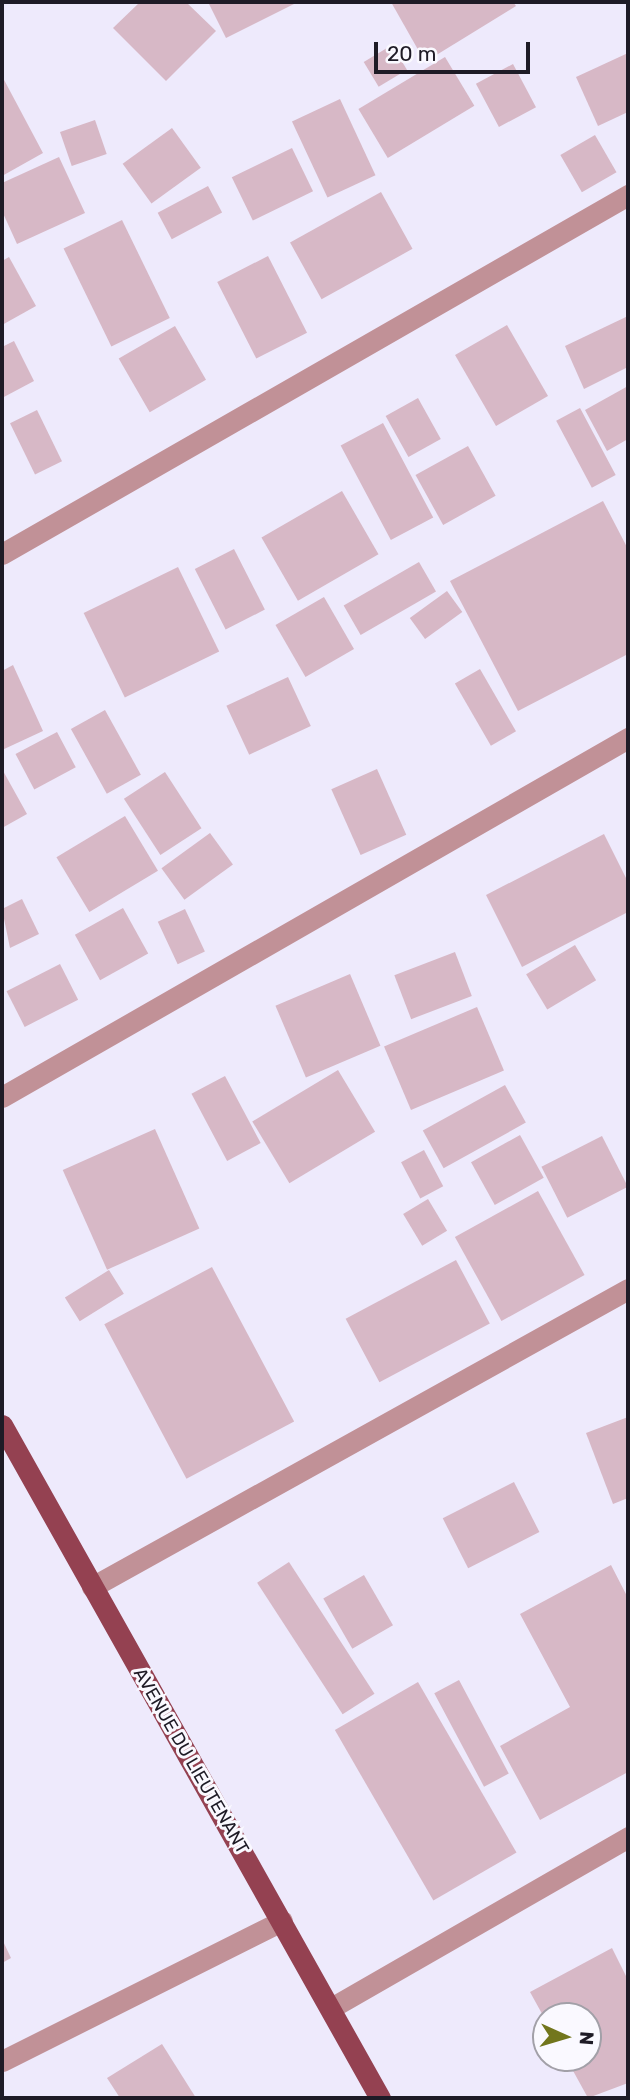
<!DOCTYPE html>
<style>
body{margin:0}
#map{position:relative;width:630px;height:2100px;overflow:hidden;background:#eeeafc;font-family:Rubik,sans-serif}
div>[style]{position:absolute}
.building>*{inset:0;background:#d7b8c6;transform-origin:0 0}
.minor>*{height:21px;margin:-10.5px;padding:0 10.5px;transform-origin:10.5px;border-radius:10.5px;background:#c19197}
.major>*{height:21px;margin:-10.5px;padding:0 10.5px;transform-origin:10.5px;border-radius:10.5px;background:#944151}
span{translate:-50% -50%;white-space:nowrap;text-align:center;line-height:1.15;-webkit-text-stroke:6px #faf9ff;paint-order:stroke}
.street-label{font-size:18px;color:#1e1b26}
.frame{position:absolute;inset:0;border:4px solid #1e1b26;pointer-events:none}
.north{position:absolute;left:532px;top:2002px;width:70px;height:70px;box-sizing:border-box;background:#faf9ff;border:2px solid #a2a0a8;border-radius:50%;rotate:94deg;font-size:19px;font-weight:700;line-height:28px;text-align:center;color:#1e1b26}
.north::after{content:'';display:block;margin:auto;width:24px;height:32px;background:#72761d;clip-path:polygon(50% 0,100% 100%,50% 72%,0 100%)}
.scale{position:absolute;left:374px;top:42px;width:156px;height:32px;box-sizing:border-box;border:4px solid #1e1b26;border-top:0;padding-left:9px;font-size:21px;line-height:24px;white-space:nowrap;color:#1e1b26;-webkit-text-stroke:5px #faf9ff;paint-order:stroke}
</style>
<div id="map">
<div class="building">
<i style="clip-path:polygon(140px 2px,186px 2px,216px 31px,166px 81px,113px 28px)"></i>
<i style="clip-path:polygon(208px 2px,298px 2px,226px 38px)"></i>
<i style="clip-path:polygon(391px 2px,513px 2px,516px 6px,425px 62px)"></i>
<i style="left:392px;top:45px;width:29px;height:33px;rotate:59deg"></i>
<i style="clip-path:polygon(628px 53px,628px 112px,598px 126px,576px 77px)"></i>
<i style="left:445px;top:57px;width:57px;height:101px;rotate:59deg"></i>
<i style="left:513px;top:64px;width:49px;height:42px;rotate:62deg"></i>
<i style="clip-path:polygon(2px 76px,43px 153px,2px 176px)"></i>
<i style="left:340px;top:99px;width:84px;height:53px;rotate:65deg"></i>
<i style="left:95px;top:120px;width:36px;height:37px;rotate:71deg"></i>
<i style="left:172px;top:128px;width:49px;height:61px;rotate:54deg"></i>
<i style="left:595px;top:135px;width:43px;height:40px;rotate:60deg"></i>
<i style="left:292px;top:148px;width:48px;height:67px;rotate:64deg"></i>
<i style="clip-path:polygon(59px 157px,85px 213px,17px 244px,2px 211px,2px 183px)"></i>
<i style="left:208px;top:186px;width:30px;height:57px;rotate:62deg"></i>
<i style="left:381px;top:192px;width:65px;height:104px;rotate:61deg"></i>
<i style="left:122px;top:220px;width:109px;height:65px;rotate:64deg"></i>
<i style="left:268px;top:256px;width:86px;height:57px;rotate:63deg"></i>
<i style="clip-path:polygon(9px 257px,36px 306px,2px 325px,2px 261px)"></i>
<i style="clip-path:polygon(628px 316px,628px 367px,584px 389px,565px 346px)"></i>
<i style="left:507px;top:325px;width:82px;height:60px;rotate:60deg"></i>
<i style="left:175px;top:326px;width:62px;height:65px;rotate:60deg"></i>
<i style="clip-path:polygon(14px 341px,34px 381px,2px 398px,2px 347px)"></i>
<i style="clip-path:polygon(628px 386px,628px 439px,607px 451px,585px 410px)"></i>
<i style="left:418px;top:398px;width:47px;height:37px;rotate:61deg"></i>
<i style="left:580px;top:408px;width:76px;height:27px;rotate:62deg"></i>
<i style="left:37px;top:410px;width:57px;height:30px;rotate:64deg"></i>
<i style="left:383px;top:423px;width:107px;height:48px;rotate:62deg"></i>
<i style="left:468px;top:446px;width:57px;height:60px;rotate:61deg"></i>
<i style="left:342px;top:491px;width:73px;height:93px;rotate:60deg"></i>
<i style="clip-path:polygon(603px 501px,628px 549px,628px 654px,518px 711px,450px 581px)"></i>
<i style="left:234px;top:549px;width:68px;height:44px;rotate:63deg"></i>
<i style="left:419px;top:562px;width:34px;height:87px;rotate:60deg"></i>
<i style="left:178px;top:567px;width:94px;height:105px;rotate:64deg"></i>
<i style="left:447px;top:591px;width:26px;height:46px;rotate:54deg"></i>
<i style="left:324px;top:597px;width:60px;height:56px;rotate:60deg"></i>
<i style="clip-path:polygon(13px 665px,43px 731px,2px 750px,2px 671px)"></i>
<i style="left:480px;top:669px;width:72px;height:29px;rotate:60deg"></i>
<i style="left:288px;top:677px;width:54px;height:68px;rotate:65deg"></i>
<i style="left:105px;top:710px;width:74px;height:39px;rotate:61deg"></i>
<i style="left:57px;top:732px;width:40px;height:47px;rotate:62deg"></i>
<i style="clip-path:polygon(2px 769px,27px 814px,2px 828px)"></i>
<i style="left:377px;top:769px;width:72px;height:50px;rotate:66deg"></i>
<i style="left:165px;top:772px;width:67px;height:49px;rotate:57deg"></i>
<i style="left:125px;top:816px;width:64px;height:80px;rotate:59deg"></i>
<i style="left:210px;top:833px;width:39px;height:60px;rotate:54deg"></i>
<i style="clip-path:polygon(604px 834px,628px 882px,628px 912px,522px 967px,486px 895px)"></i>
<i style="clip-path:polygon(22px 899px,39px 934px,10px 948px,2px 909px)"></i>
<i style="left:123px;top:908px;width:52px;height:55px;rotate:61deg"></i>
<i style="left:185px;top:909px;width:47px;height:30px;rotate:65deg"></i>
<i style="left:575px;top:945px;width:41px;height:57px;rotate:59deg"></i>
<i style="left:455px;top:952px;width:47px;height:65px;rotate:69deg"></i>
<i style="left:60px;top:964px;width:40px;height:60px;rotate:63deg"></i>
<i style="left:350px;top:974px;width:78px;height:81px;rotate:67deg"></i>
<i style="left:477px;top:1007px;width:69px;height:101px;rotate:67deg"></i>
<i style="left:338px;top:1070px;width:72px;height:100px;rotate:59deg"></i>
<i style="left:225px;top:1076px;width:76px;height:38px;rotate:62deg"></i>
<i style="left:505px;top:1085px;width:43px;height:94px;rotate:61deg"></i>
<i style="left:155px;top:1129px;width:109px;height:101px;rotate:66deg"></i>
<i style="left:520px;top:1135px;width:49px;height:56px;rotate:61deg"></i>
<i style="left:602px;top:1136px;width:57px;height:68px;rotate:63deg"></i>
<i style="left:424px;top:1150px;width:41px;height:26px;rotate:62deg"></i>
<i style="left:538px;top:1191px;width:96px;height:95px;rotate:61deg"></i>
<i style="left:428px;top:1199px;width:37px;height:29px;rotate:59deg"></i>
<i style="left:456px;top:1260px;width:72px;height:125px;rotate:62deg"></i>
<i style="left:212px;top:1267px;width:175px;height:122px;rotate:62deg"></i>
<i style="left:109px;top:1270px;width:28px;height:52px;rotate:58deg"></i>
<i style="clip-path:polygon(628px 1417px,628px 1498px,613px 1504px,586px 1433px)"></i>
<i style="left:514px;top:1482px;width:56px;height:80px;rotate:63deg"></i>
<i style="left:289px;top:1562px;width:157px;height:38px;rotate:57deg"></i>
<i style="clip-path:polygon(611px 1565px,628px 1598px,628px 1772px,540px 1820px,500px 1746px,570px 1707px,520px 1614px)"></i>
<i style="left:364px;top:1575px;width:58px;height:47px;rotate:60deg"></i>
<i style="left:459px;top:1680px;width:106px;height:28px;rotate:62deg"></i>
<i style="left:418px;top:1682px;width:197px;height:96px;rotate:60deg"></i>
<i style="clip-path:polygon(2px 1939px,11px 1958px,2px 1963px)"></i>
<i style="clip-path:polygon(612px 1948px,628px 1980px,628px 2083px,588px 2098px,566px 2058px,588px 2058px,588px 2016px,546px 2021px,530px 1992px)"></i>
<i style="clip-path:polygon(162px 2044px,196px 2098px,120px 2098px,107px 2078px)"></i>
</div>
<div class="minor">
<i style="left:2px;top:554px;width:722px;rotate:-29.83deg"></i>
<i style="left:2px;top:1097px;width:722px;rotate:-29.83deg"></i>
<i style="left:92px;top:1587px;width:613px;rotate:-29.07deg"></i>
<i style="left:331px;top:2008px;width:343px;rotate:-29.9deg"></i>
<i style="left:2px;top:2061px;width:313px;rotate:-26.6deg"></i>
</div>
<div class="major">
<i style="left:2px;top:1425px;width:772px;rotate:60.68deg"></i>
</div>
<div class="street-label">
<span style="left:191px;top:1761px;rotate:60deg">AVENUE DU LIEUTENANT</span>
</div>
<div class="frame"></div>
<div class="north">N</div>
<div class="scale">20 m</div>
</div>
